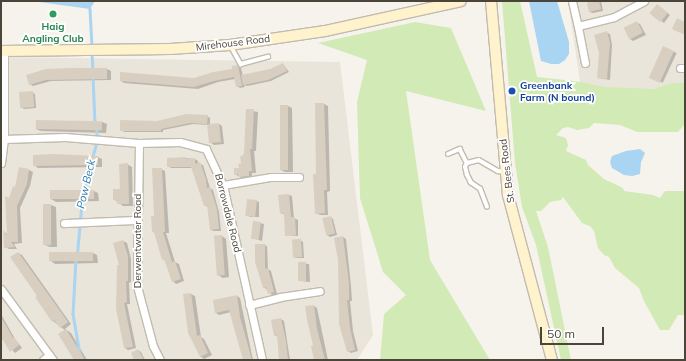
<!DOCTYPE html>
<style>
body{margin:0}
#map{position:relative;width:686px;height:361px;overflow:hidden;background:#f6f3ec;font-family:Mulish,sans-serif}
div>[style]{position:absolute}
.residential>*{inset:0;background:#eae5da}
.green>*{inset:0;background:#d2eab5}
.water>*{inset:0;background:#a9d4f2}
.shadow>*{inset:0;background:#0003;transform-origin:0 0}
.stream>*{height:2.5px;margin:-1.25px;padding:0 1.25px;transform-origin:1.25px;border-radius:1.25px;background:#a9d4f2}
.building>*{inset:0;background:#d8cfc1;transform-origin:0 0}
.roads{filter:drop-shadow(1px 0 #c2bbae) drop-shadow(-1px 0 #c2bbae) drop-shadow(0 1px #c2bbae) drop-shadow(0 -1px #c2bbae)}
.lane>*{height:3.5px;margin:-1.75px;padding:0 1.75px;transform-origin:1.75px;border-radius:1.75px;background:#fff}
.street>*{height:7px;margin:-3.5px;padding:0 3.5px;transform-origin:3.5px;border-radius:3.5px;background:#fff}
.secondary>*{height:10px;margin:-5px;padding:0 5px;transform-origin:5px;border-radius:5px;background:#fff3cd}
.dots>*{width:11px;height:11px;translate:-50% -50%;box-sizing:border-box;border:2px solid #fff;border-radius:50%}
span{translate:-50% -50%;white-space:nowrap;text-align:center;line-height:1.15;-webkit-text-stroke:3.5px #fff;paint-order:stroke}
.leisure-label{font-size:10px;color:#27864d;font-weight:700}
.street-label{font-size:10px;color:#4b4439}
.transit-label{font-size:10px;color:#164399;font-weight:700}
.left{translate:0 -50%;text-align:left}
.water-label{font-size:11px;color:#2e7ab2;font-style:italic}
.frame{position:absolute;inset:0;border:2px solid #4b4439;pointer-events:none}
.scale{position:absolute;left:540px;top:327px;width:64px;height:18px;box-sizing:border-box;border:2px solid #4b4439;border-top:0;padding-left:5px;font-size:12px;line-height:14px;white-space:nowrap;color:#4b4439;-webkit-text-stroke:3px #fff;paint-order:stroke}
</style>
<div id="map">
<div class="residential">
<i style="clip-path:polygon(568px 1px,685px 1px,685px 86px,582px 95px)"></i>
<i style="clip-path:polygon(1px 57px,340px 62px,373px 335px,357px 360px,1px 360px)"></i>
</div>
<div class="green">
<i style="clip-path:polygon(502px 1px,520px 1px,537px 77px,574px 81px,606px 87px,654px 89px,672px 83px,685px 83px,685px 124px,678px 132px,637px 132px,620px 125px,594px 123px,589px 128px,577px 130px,568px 127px,563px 128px,556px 135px,566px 138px,568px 145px,566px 151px,586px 160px,588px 165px,604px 179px,623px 188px,624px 191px,653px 195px,660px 198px,665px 191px,685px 191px,685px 315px,678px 315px,669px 330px,660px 330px,644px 301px,639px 288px,615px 268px,609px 257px,604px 255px,598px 248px,594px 231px,590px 226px,582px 223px,563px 197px,561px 200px,550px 202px,541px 211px,536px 211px,548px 247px,571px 360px,561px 360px,536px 245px,522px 207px,515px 163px)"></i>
<i style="clip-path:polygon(415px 22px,451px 28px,486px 111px,406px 91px,430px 260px,490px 360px,380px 360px,384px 314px,406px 295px,383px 272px,360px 198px,357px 102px,367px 60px,318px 43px)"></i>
</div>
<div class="water">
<i style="clip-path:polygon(32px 1px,95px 1px,90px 9px)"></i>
<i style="clip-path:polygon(529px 1px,557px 1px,569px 42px,569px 54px,565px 60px,559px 64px,551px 64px,541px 61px)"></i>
<i style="clip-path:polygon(640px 149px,645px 153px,641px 162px,640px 174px,632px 176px,624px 175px,612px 168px,610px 162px,612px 156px,626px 151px)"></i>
</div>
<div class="shadow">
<i style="clip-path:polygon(588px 1px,601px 1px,603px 11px,593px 13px,590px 12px)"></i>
<i style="clip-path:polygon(660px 7px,670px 15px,664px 23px,651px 13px)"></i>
<i style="clip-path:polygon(637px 23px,640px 24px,646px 35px,633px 41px,630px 39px)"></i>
<i style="clip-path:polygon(607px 33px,610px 34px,612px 45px,610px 80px,598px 78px)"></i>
<i style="left:664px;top:47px;width:14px;height:33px;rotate:25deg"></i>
<i style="clip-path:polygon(283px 64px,289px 72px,271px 81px,247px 86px,244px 85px,245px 87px,240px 88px,237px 86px,235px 79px,218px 82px,198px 89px,124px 83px,121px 81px,194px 79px,234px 70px,238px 66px,241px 68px,243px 76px,271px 70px)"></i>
<i style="clip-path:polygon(107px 69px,111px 71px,111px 80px,51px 81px,33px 86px,30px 84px,27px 76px)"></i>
<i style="clip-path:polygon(32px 92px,35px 94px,36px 108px,24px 109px,21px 107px)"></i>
<i style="clip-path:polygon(324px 104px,328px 106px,330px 191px,327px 192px,328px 215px,320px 215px,316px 213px,317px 175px)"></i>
<i style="clip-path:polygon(288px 106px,292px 108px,293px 172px,285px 172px,281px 170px)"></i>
<i style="clip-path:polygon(247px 110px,258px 112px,256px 151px,254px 151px,256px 173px,252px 173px,252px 177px,243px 179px,235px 174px,242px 165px,245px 153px)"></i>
<i style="clip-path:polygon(207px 116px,210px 118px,210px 125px,219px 124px,222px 126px,224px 144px,214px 145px,211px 143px,209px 125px,193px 124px,163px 130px,163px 132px,124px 132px,121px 130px,157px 122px)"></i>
<i style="clip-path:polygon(102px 122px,107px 124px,106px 133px,41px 131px,36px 129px)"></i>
<i style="clip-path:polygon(34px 156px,98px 157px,102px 159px,102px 167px,38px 168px,34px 165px)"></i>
<i style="clip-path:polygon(185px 158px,195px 159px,198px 161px,198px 164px,203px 165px,210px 188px,213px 190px,219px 212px,221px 231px,214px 231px,211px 230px,208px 207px,205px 205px,193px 168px,171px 168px,168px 166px)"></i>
<i style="clip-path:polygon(127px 164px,132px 167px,133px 206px,123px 206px,114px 199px,121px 190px)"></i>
<i style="clip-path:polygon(161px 169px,165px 171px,169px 233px,166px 233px,175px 262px,179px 264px,184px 281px,176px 284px,173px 281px,166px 261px,163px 259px,155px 233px,153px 232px)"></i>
<i style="clip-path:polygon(29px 170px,33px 172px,30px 186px,20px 208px,22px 243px,14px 244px,17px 249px,9px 249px,5px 247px,4px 232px,8px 234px,9px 199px)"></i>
<i style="clip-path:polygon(94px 191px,98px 193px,99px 201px,56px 202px,51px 199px)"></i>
<i style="clip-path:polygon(289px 195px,292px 196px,294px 218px,298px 220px,298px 236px,286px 235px,286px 215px,281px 213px)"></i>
<i style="clip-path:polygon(256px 201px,259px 202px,259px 217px,250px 217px,247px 215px)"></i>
<i style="clip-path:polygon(44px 205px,51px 205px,56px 207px,57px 247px,50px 247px,45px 245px)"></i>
<i style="clip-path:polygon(330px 217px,333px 219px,337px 235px,330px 237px,327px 235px)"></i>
<i style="clip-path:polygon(254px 222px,264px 224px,262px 241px,252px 238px)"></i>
<i style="clip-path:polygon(222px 236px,226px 239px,229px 277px,223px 278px,218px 275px)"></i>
<i style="clip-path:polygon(343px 237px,346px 239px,351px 286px,352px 301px,350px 301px,353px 331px,358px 351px,351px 353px,348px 351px,339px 307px,341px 307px)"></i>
<i style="clip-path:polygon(300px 240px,303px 242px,304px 258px,297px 258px,294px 257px)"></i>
<i style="clip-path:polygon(123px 241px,127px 243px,131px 259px,131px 282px,129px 283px,130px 304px,127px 304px,136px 348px,128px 350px,125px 348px,120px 266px)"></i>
<i style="clip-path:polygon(264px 245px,267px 246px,268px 269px,271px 271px,277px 294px,272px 295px,264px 287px)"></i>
<i style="clip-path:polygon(18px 253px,22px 255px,71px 324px,65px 329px,71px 333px,87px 360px,76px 360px,66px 331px,53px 321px,38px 296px)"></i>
<i style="clip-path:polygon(93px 253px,97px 255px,98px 263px,55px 264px,51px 261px)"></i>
<i style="clip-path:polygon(299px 263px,309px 264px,310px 282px,300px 281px)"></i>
<i style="clip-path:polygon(191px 294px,195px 296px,201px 337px,204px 339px,212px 355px,204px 359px,200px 356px,184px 295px)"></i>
<i style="clip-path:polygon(237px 296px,240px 298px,253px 360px,244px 360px,231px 312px,219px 315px,216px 313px)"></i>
<i style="clip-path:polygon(314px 306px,317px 308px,328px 360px,314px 360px)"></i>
<i style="clip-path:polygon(1px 314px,15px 339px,22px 348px,15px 353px,1px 338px)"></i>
<i style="clip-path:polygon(281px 319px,284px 321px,290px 360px,281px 360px,278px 337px,275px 335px)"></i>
<i style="clip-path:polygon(138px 350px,141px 352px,145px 360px,135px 360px)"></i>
</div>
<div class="stream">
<i style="left:90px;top:9px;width:38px;rotate:87deg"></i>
<i style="left:92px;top:52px;width:19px;rotate:87deg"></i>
<i style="left:93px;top:76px;width:47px;rotate:87.6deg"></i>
<i style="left:92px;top:158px;width:18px;rotate:-74deg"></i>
<i style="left:97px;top:141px;width:13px;rotate:-94deg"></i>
<i style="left:83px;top:193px;width:31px;rotate:-75deg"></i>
<i style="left:77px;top:254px;width:56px;rotate:-84.9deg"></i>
<i style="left:76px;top:259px;width:55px;rotate:93.1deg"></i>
<i style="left:73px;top:314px;width:47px;rotate:80.1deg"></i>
</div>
<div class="building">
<i style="clip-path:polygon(588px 1px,599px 1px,601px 9px,589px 12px,587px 4px,589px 3px)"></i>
<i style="left:657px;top:4px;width:14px;height:12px;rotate:39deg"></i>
<i style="clip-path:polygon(677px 18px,685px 22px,685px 35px,672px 29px)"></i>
<i style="left:637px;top:21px;width:13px;height:15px;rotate:63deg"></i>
<i style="clip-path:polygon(607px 31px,610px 43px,607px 79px,597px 78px,599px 53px,594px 35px)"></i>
<i style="left:663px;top:46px;width:12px;height:35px;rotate:24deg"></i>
<i style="clip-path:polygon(283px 63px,287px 71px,268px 80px,243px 85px,241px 75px,270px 69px)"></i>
<i style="clip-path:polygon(238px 65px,242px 86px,236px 87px,234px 77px,214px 81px,194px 87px,120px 81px,120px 72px,194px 78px,213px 72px,232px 69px,232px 66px)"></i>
<i style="clip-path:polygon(69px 68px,107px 68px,107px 79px,46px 80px,29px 85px,26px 75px,46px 69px)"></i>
<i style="left:33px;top:91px;width:16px;height:14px;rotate:86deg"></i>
<i style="clip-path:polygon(315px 103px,324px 103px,327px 190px,324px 190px,325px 213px,315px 214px,313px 174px,316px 174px)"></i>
<i style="left:280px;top:105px;width:8px;height:65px"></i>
<i style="clip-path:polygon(246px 109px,254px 109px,252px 149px,250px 149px,252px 171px,249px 171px,249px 176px,239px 177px,238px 174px,234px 175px,234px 168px,239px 168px,238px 164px,241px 164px,240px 156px,242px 156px,244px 153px)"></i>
<i style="clip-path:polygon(186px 114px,208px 115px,207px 124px,190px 123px,161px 129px,161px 131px,120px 131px,120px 120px,157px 121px)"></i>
<i style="left:36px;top:120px;width:66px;height:9px;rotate:1deg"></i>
<i style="left:219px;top:123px;width:19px;height:12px;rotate:84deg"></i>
<i style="clip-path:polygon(53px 154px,98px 156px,98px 165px,33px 166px,33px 155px)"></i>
<i style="clip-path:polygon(186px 157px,186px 159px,195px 158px,195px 164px,200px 162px,206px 179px,207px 188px,210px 187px,217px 209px,219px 229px,210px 230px,207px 205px,204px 206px,191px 167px,167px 167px,167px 158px)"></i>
<i style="clip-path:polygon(128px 163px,129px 204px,117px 204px,117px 200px,113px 200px,113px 189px,120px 189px,119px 164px)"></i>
<i style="clip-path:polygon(19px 167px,29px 169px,27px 184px,17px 206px,18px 242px,11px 242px,15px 247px,4px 248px,3px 230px,7px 235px,5px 196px,9px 198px,13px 186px,15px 187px)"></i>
<i style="clip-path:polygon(152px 168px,162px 168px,165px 232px,163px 232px,172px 262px,175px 261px,181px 279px,172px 282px,164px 259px,162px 260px,154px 232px,152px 232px,151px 216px,154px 216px)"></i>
<i style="left:94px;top:190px;width:9px;height:44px;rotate:90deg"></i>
<i style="clip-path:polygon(289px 194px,291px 217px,295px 217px,296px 235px,285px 236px,284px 213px,280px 214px,278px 195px)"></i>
<i style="left:247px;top:199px;width:10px;height:17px;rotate:6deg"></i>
<i style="left:43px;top:204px;width:8px;height:41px"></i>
<i style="left:331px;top:216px;width:18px;height:9px;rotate:77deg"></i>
<i style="left:253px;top:221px;width:8px;height:18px;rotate:7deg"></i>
<i style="left:222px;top:235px;width:40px;height:8px;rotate:86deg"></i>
<i style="clip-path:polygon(343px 236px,349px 283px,349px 300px,347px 300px,350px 328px,355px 350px,347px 352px,339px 324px,338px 260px,334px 238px)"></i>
<i style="left:301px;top:239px;width:18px;height:9px;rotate:87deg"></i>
<i style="clip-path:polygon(123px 240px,128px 256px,128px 281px,126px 281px,127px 302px,124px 303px,133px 347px,124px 348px,116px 309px,117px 265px,119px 265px,113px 243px)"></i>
<i style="clip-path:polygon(255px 244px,265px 244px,265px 269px,268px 268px,274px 292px,268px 294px,266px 287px,263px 288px,255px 262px)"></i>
<i style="clip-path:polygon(18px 252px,68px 322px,60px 328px,54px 320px,52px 322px,35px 297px,37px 296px,10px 257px)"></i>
<i style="left:93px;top:252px;width:9px;height:44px;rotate:90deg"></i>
<i style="left:298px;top:262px;width:8px;height:19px"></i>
<i style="clip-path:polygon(191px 293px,197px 336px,200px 335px,208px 353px,200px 357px,188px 333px,183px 294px)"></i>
<i style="clip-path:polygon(237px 295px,240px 317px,252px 360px,243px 360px,229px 310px,215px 313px,213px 300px)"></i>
<i style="clip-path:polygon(314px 305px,317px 329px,325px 360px,314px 360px,311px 346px,313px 345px,307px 320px,305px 306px)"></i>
<i style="clip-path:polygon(1px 317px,13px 338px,14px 337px,19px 345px,10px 352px,1px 337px)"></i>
<i style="clip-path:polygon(281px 318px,286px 341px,288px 360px,279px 360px,277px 335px,274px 336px,271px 320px)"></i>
<i style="clip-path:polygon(66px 329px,85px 360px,74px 360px,58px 334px)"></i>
<i style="clip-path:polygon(138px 349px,144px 360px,134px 360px,131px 353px)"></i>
</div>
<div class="roads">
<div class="lane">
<i style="left:231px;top:46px;width:21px;rotate:61deg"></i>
<i style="left:241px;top:64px;width:28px;rotate:-15deg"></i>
<i style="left:448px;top:154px;width:13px;rotate:-23deg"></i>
<i style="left:460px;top:149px;width:16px;rotate:63deg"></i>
<i style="left:487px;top:207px;width:19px;rotate:-111deg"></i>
<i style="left:480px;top:189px;width:11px;rotate:-146deg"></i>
<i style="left:471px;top:183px;width:9px;rotate:-117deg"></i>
<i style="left:467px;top:175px;width:8px;rotate:-104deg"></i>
<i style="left:465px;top:167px;width:4px;rotate:-63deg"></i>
<i style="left:467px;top:163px;width:12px;rotate:-14deg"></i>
<i style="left:479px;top:160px;width:22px;rotate:30deg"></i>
<i style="left:498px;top:171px;width:7px;rotate:8deg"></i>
</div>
<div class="street">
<i style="left:572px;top:1px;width:26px;rotate:77deg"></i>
<i style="left:585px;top:63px;width:38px;rotate:-101deg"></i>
<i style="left:578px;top:26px;width:37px;rotate:-14deg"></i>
<i style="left:614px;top:17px;width:34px;rotate:-28deg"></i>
<i style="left:680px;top:68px;width:5px"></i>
<i style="left:4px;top:139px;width:61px;rotate:-1.9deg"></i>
<i style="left:65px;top:137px;width:74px;rotate:4.6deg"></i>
<i style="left:139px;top:143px;width:41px;rotate:-1.4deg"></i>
<i style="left:180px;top:142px;width:27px;rotate:15deg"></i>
<i style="left:206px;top:149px;width:40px;rotate:65deg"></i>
<i style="left:223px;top:185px;width:179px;rotate:77.4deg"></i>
<i style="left:139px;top:143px;width:143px;rotate:90.8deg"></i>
<i style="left:137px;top:286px;width:62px;rotate:75.1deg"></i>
<i style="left:153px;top:346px;width:16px;rotate:63deg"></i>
<i style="left:1px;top:163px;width:24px;rotate:-83deg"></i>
<i style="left:4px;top:139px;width:88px;rotate:-90deg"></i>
<i style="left:223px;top:185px;width:49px;rotate:-9.5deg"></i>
<i style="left:271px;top:177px;width:28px"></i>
<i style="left:64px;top:223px;width:73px;rotate:-2.4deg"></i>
<i style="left:1px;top:289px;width:88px;rotate:53.8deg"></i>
<i style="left:249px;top:305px;width:32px;rotate:-14deg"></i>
<i style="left:280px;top:297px;width:40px;rotate:-8.5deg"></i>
<i style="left:43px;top:360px;width:8px;rotate:-40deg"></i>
</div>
<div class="secondary">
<i style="left:491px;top:1px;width:195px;rotate:85deg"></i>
<i style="left:508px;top:195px;width:171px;rotate:75.1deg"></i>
<i style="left:1px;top:51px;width:169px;rotate:-0.7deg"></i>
<i style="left:170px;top:49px;width:60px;rotate:-3.8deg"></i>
<i style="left:230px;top:45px;width:96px;rotate:-8.4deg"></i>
<i style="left:325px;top:31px;width:139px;rotate:-12.4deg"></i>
</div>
</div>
<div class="dots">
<i style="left:53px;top:14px;background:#2e9e5b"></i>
<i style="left:512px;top:91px;background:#1a4fb4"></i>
</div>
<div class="leisure-label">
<span style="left:53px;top:32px">Haig<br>Angling Club</span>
</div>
<div class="street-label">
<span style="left:233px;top:43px;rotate:-7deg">Mirehouse Road</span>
<span style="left:507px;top:171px;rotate:-97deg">St. Bees Road</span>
<span style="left:228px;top:213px;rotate:76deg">Borrowdale Road</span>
<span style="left:138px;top:241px;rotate:-90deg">Derwentwater Road</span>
</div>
<div class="transit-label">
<span class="left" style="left:520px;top:91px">Greenbank<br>Farm (N bound)</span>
</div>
<div class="water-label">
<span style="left:86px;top:184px;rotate:-77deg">Pow Beck</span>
</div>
<div class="frame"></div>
<div class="scale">50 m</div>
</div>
